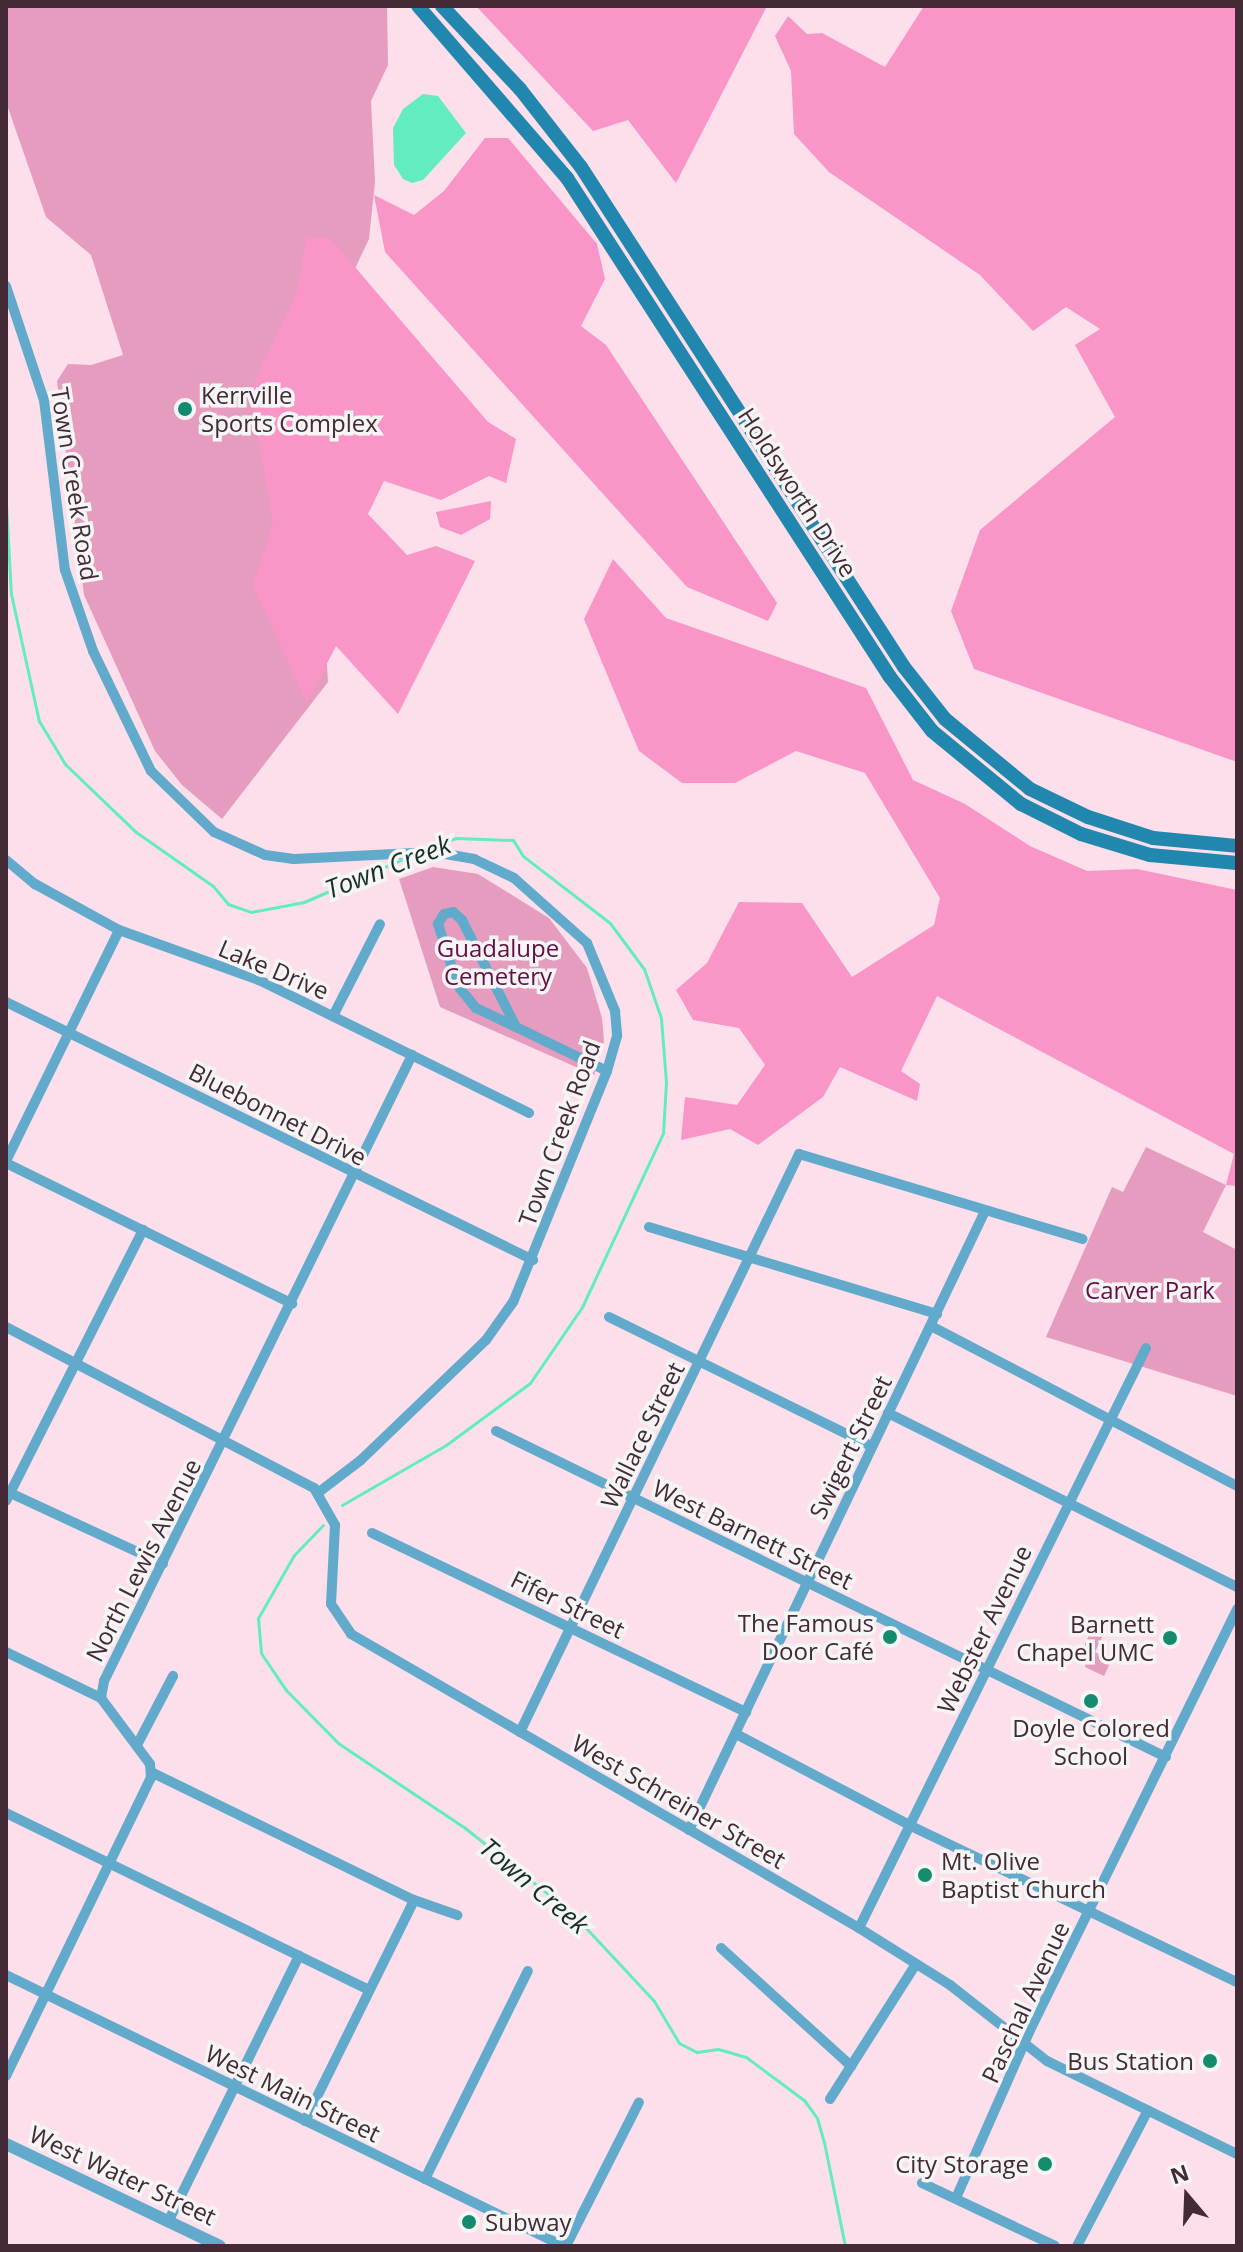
<!DOCTYPE html>
<meta charset="utf-8">
<style>
body{margin:0}
#map{position:relative;width:1243px;height:2252px;overflow:hidden;background:#fcdfeb;font-family:"Open Sans",sans-serif}
div>[style]{position:absolute}
.green>*{inset:0;background:#e69cbf}
.forest>*{inset:0;background:#fa95c7}
.water>*{inset:0;background:#63ecc1}
.stream>*{height:3px;margin:-1.5px;padding:0 1.5px;transform-origin:1.5px;border-radius:1.5px;background:#63ecc1}
.minor>*{height:10px;margin:-5px;padding:0 5px;transform-origin:5px;border-radius:5px;background:#61aacb}
.tertiary>*{height:12px;margin:-6px;padding:0 6px;transform-origin:6px;border-radius:6px;background:#61aacb}
.secondary>*{height:14px;margin:-7px;padding:0 7px;transform-origin:7px;border-radius:7px;background:#2287af}
.dots>*{width:22px;height:22px;translate:-50% -50%;box-sizing:border-box;border:4px solid #f5f5f5;border-radius:50%}
span{translate:-50% -50%;white-space:nowrap;text-align:center;line-height:1.15;-webkit-text-stroke:7px #f5f5f5;paint-order:stroke}
.poi-label{font-size:24px;color:#442936}
.left{translate:0 -50%;text-align:left}
.right{translate:-100% -50%;text-align:right}
.street-label{font-size:24px;color:#442936}
.park-label{font-size:24px;color:#670d44}
.water-label{font-size:26px;color:#182f27;font-style:italic}
.frame{position:absolute;inset:0;border:8px solid #442936;pointer-events:none}
.north{position:absolute;left:1147px;top:2156px;width:80px;height:80px;-webkit-text-stroke:6px #f5f5f5;paint-order:stroke;rotate:341deg;font-size:22px;font-weight:700;line-height:32px;text-align:center;color:#442936}
.north::after{content:'';display:block;margin:auto;width:28px;height:36px;background:#442936;clip-path:polygon(50% 0,100% 100%,50% 72%,0 100%)}
</style>
<div id="map">
<div class="green">
<i style="clip-path:polygon(6px 6px,387px 6px,388px 65px,371px 101px,375px 182px,369px 239px,309px 366px,328px 682px,222px 819px,182px 785px,155px 751px,84px 595px,57px 381px,68px 364px,91px 365px,123px 355px,91px 255px,46px 217px,6px 102px)"></i>
<i style="clip-path:polygon(433px 867px,478px 874px,549px 918px,587px 968px,602px 1018px,604px 1041px,594px 1075px,440px 1007px,399px 879px)"></i>
<i style="clip-path:polygon(1146px 1147px,1226px 1185px,1203px 1232px,1237px 1250px,1237px 1396px,1046px 1337px,1112px 1187px,1123px 1192px)"></i>
<i style="clip-path:polygon(1092px 1628px,1103px 1635px,1095px 1652px,1111px 1661px,1104px 1676px,1085px 1667px,1087px 1660px,1080px 1656px)"></i>
</div>
<div class="forest">
<i style="clip-path:polygon(476px 6px,767px 6px,676px 183px,628px 120px,593px 131px)"></i>
<i style="clip-path:polygon(924px 6px,1237px 6px,1237px 762px,974px 669px,951px 611px,980px 530px,1115px 417px,1075px 345px,1100px 329px,1066px 307px,1033px 331px,980px 275px,829px 172px,794px 134px,791px 71px,775px 36px,788px 16px,807px 34px,822px 33px,885px 67px)"></i>
<i style="clip-path:polygon(485px 138px,508px 138px,597px 244px,605px 279px,581px 326px,606px 345px,777px 603px,768px 621px,687px 587px,385px 252px,374px 195px,414px 215px,444px 191px)"></i>
<i style="clip-path:polygon(307px 237px,330px 238px,488px 422px,516px 439px,506px 483px,489px 476px,441px 500px,384px 481px,368px 514px,407px 555px,436px 546px,475px 561px,398px 714px,336px 646px,307px 702px,253px 586px,273px 524px,250px 391px,296px 294px)"></i>
<i style="clip-path:polygon(491px 501px,490px 519px,461px 535px,440px 527px,436px 512px)"></i>
<i style="clip-path:polygon(613px 559px,666px 618px,866px 688px,913px 780px,965px 804px,1030px 846px,1087px 871px,1137px 869px,1237px 890px,1237px 1186px,1226px 1185px,1234px 1154px,937px 996px,901px 1071px,920px 1084px,917px 1101px,840px 1067px,823px 1097px,758px 1145px,730px 1129px,681px 1140px,685px 1097px,737px 1105px,765px 1065px,739px 1028px,693px 1020px,676px 990px,707px 963px,739px 902px,802px 903px,852px 977px,934px 925px,940px 898px,865px 773px,796px 751px,735px 783px,682px 783px,639px 751px,584px 619px)"></i>
</div>
<div class="water">
<i style="clip-path:polygon(423px 94px,438px 96px,466px 133px,423px 180px,412px 183px,403px 179px,394px 165px,393px 128px,403px 109px)"></i>
</div>
<div class="stream">
<i style="left:6px;top:503px;width:91px;rotate:86.9deg"></i>
<i style="left:11px;top:594px;width:130px;rotate:77.6deg"></i>
<i style="left:39px;top:721px;width:50px;rotate:58.8deg"></i>
<i style="left:65px;top:764px;width:98px;rotate:43.8deg"></i>
<i style="left:136px;top:832px;width:94px;rotate:35deg"></i>
<i style="left:213px;top:886px;width:23px;rotate:50deg"></i>
<i style="left:228px;top:904px;width:24px;rotate:19deg"></i>
<i style="left:251px;top:912px;width:54px;rotate:-10.7deg"></i>
<i style="left:304px;top:902px;width:110px;rotate:-23.5deg"></i>
<i style="left:342px;top:1505px;width:120px;rotate:-30deg"></i>
<i style="left:446px;top:1445px;width:104px;rotate:-36.4deg"></i>
<i style="left:530px;top:1383px;width:92px;rotate:-55.6deg"></i>
<i style="left:582px;top:1307px;width:192px;rotate:-65deg"></i>
<i style="left:663px;top:1133px;width:51px;rotate:-86.6deg"></i>
<i style="left:666px;top:1082px;width:64px;rotate:-94.5deg"></i>
<i style="left:661px;top:1018px;width:52px;rotate:-109.1deg"></i>
<i style="left:644px;top:969px;width:57px;rotate:-126.5deg"></i>
<i style="left:610px;top:923px;width:110px;rotate:-142.4deg"></i>
<i style="left:523px;top:856px;width:19px;rotate:-122deg"></i>
<i style="left:513px;top:840px;width:57px;rotate:-178deg"></i>
<i style="left:456px;top:838px;width:35px;rotate:162deg"></i>
<i style="left:323px;top:1525px;width:42px;rotate:134deg"></i>
<i style="left:294px;top:1555px;width:73px;rotate:119.7deg"></i>
<i style="left:258px;top:1618px;width:35px;rotate:85deg"></i>
<i style="left:261px;top:1653px;width:45px;rotate:56deg"></i>
<i style="left:286px;top:1690px;width:74px;rotate:45.5deg"></i>
<i style="left:338px;top:1743px;width:153px;rotate:33.8deg"></i>
<i style="left:465px;top:1828px;width:137px;rotate:38.5deg"></i>
<i style="left:572px;top:1913px;width:120px;rotate:47deg"></i>
<i style="left:654px;top:2001px;width:49px;rotate:59.2deg"></i>
<i style="left:679px;top:2043px;width:20px;rotate:27deg"></i>
<i style="left:697px;top:2052px;width:21px;rotate:-8deg"></i>
<i style="left:718px;top:2049px;width:29px;rotate:16deg"></i>
<i style="left:746px;top:2057px;width:72px;rotate:36.6deg"></i>
<i style="left:804px;top:2100px;width:22px;rotate:54deg"></i>
<i style="left:817px;top:2118px;width:25px;rotate:74deg"></i>
<i style="left:824px;top:2142px;width:106px;rotate:78.6deg"></i>
</div>
<div class="minor">
<i style="left:6px;top:286px;width:120px;rotate:71.6deg"></i>
<i style="left:44px;top:400px;width:171px;rotate:83deg"></i>
<i style="left:65px;top:570px;width:86px;rotate:70.9deg"></i>
<i style="left:93px;top:651px;width:133px;rotate:64.2deg"></i>
<i style="left:151px;top:771px;width:88px;rotate:44.1deg"></i>
<i style="left:214px;top:832px;width:56px;rotate:24.3deg"></i>
<i style="left:265px;top:855px;width:29px;rotate:8deg"></i>
<i style="left:294px;top:859px;width:140px;rotate:-2.9deg"></i>
<i style="left:434px;top:852px;width:41px;rotate:9.9deg"></i>
<i style="left:474px;top:859px;width:44px;rotate:25.4deg"></i>
<i style="left:514px;top:878px;width:98px;rotate:41.7deg"></i>
<i style="left:587px;top:943px;width:74px;rotate:67.6deg"></i>
<i style="left:615px;top:1011px;width:25px;rotate:85deg"></i>
<i style="left:617px;top:1036px;width:36px;rotate:106deg"></i>
<i style="left:607px;top:1071px;width:249px;rotate:112.1deg"></i>
<i style="left:513px;top:1302px;width:47px;rotate:125.4deg"></i>
<i style="left:486px;top:1340px;width:173px;rotate:136.2deg"></i>
<i style="left:361px;top:1460px;width:53px;rotate:142.7deg"></i>
<i style="left:6px;top:860px;width:38px;rotate:40deg"></i>
<i style="left:35px;top:884px;width:96px;rotate:28.7deg"></i>
<i style="left:119px;top:930px;width:149px;rotate:19.7deg"></i>
<i style="left:259px;top:980px;width:301px;rotate:26.2deg"></i>
<i style="left:6px;top:1002px;width:587px;rotate:26.08deg"></i>
<i style="left:333px;top:1016px;width:103px;rotate:-62.9deg"></i>
<i style="left:516px;top:1027px;width:120px;rotate:-116.8deg"></i>
<i style="left:462px;top:920px;width:12px;rotate:-138deg"></i>
<i style="left:453px;top:912px;width:9px;rotate:167deg"></i>
<i style="left:444px;top:914px;width:12px;rotate:121deg"></i>
<i style="left:438px;top:924px;width:65px;rotate:72.1deg"></i>
<i style="left:458px;top:986px;width:28px;rotate:51deg"></i>
<i style="left:476px;top:1008px;width:44px;rotate:25.4deg"></i>
<i style="left:516px;top:1027px;width:101px;rotate:25.8deg"></i>
<i style="left:6px;top:1161px;width:257px;rotate:-63.9deg"></i>
<i style="left:6px;top:1163px;width:319px;rotate:26.2deg"></i>
<i style="left:649px;top:1227px;width:301px;rotate:16.8deg"></i>
<i style="left:609px;top:1317px;width:292px;rotate:26.2deg"></i>
<i style="left:931px;top:1326px;width:345px;rotate:27.6deg"></i>
<i style="left:6px;top:1327px;width:348px;rotate:27.6deg"></i>
<i style="left:314px;top:1488px;width:43px;rotate:60.4deg"></i>
<i style="left:335px;top:1525px;width:79px;rotate:92.9deg"></i>
<i style="left:331px;top:1604px;width:36px;rotate:56deg"></i>
<i style="left:351px;top:1634px;width:587px;rotate:30.06deg"></i>
<i style="left:859px;top:1928px;width:107px;rotate:32.1deg"></i>
<i style="left:950px;top:1985px;width:123px;rotate:38.1deg"></i>
<i style="left:1047px;top:2061px;width:212px;rotate:26.1deg"></i>
<i style="left:888px;top:1413px;width:390px;rotate:26.5deg"></i>
<i style="left:496px;top:1431px;width:745px;rotate:25.95deg"></i>
<i style="left:6px;top:1491px;width:173px;rotate:24.9deg"></i>
<i style="left:6px;top:1501px;width:304px;rotate:-63.2deg"></i>
<i style="left:372px;top:1533px;width:415px;rotate:25.6deg"></i>
<i style="left:6px;top:1652px;width:106px;rotate:25.8deg"></i>
<i style="left:520px;top:1732px;width:642px;rotate:-64.23deg"></i>
<i style="left:799px;top:1154px;width:296px;rotate:16.7deg"></i>
<i style="left:736px;top:1734px;width:198px;rotate:27.7deg"></i>
<i style="left:911px;top:1826px;width:361px;rotate:25.6deg"></i>
<i style="left:137px;top:1745px;width:78px;rotate:-62.4deg"></i>
<i style="left:151px;top:1772px;width:292px;rotate:26deg"></i>
<i style="left:414px;top:1900px;width:46px;rotate:19.2deg"></i>
<i style="left:6px;top:1813px;width:404px;rotate:26deg"></i>
<i style="left:689px;top:1830px;width:686px;rotate:-64.44deg"></i>
<i style="left:859px;top:1928px;width:647px;rotate:-63.67deg"></i>
<i style="left:721px;top:1948px;width:176px;rotate:42.2deg"></i>
<i style="left:6px;top:1975px;width:619px;rotate:25.94deg"></i>
<i style="left:6px;top:2076px;width:331px;rotate:-64.1deg"></i>
<i style="left:151px;top:1778px;width:14px;rotate:-94deg"></i>
<i style="left:150px;top:1764px;width:82px;rotate:-126.6deg"></i>
<i style="left:101px;top:1698px;width:17px;rotate:-80deg"></i>
<i style="left:104px;top:1681px;width:698px;rotate:-63.8deg"></i>
<i style="left:830px;top:2099px;width:160px;rotate:-57.5deg"></i>
<i style="left:305px;top:2121px;width:246px;rotate:-63.7deg"></i>
<i style="left:425px;top:2179px;width:232px;rotate:-63.7deg"></i>
<i style="left:922px;top:2183px;width:147px;rotate:25.3deg"></i>
<i style="left:956px;top:2198px;width:188px;rotate:-66.2deg"></i>
<i style="left:1032px;top:2026px;width:465px;rotate:-63.8deg"></i>
<i style="left:168px;top:2222px;width:297px;rotate:-63.8deg"></i>
<i style="left:566px;top:2246px;width:161px;rotate:-63.1deg"></i>
<i style="left:1077px;top:2246px;width:153px;rotate:-62.4deg"></i>
</div>
<div class="tertiary">
<i style="left:6px;top:2144px;width:237px;rotate:25.5deg"></i>
</div>
<div class="secondary">
<i style="left:418px;top:6px;width:228px;rotate:49.1deg"></i>
<i style="left:567px;top:178px;width:594px;rotate:57.09deg"></i>
<i style="left:890px;top:677px;width:68px;rotate:52.1deg"></i>
<i style="left:932px;top:731px;width:115px;rotate:39.4deg"></i>
<i style="left:1021px;top:804px;width:67px;rotate:26.6deg"></i>
<i style="left:1081px;top:834px;width:72px;rotate:16.9deg"></i>
<i style="left:1150px;top:855px;width:87px;rotate:5.3deg"></i>
<i style="left:442px;top:6px;width:114px;rotate:46.8deg"></i>
<i style="left:520px;top:89px;width:99px;rotate:52deg"></i>
<i style="left:581px;top:167px;width:595px;rotate:57.14deg"></i>
<i style="left:904px;top:667px;width:66px;rotate:51.7deg"></i>
<i style="left:945px;top:719px;width:110px;rotate:39.5deg"></i>
<i style="left:1030px;top:789px;width:64px;rotate:25.8deg"></i>
<i style="left:1088px;top:817px;width:68px;rotate:17.9deg"></i>
<i style="left:1153px;top:838px;width:84px;rotate:5.4deg"></i>
</div>
<div class="dots">
<i style="left:185px;top:409px;background:#158b6d"></i>
<i style="left:890px;top:1637px;background:#158b6d"></i>
<i style="left:1170px;top:1638px;background:#158b6d"></i>
<i style="left:1091px;top:1701px;background:#158b6d"></i>
<i style="left:925px;top:1875px;background:#158b6d"></i>
<i style="left:1210px;top:2061px;background:#158b6d"></i>
<i style="left:1045px;top:2164px;background:#158b6d"></i>
<i style="left:469px;top:2222px;background:#158b6d"></i>
</div>
<div class="poi-label">
<span class="left" style="left:201px;top:409px">Kerrville<br>Sports Complex</span>
<span class="right" style="left:874px;top:1637px">The Famous<br>Door Café</span>
<span class="right" style="left:1154px;top:1638px">Barnett<br>Chapel UMC</span>
<span style="left:1091px;top:1742px">Doyle Colored<br>School</span>
<span class="left" style="left:941px;top:1875px">Mt. Olive<br>Baptist Church</span>
<span class="right" style="left:1194px;top:2061px">Bus Station</span>
<span class="right" style="left:1029px;top:2164px">City Storage</span>
<span class="left" style="left:485px;top:2222px">Subway</span>
</div>
<div class="street-label">
<span style="left:75px;top:484px;rotate:81deg">Town Creek Road</span>
<span style="left:798px;top:492px;rotate:57deg">Holdsworth Drive</span>
<span style="left:274px;top:969px;rotate:23deg">Lake Drive</span>
<span style="left:278px;top:1114px;rotate:27deg">Bluebonnet Drive</span>
<span style="left:559px;top:1133px;rotate:-70deg">Town Creek Road</span>
<span style="left:642px;top:1435px;rotate:-64deg">Wallace Street</span>
<span style="left:850px;top:1447px;rotate:-64deg">Swigert Street</span>
<span style="left:753px;top:1534px;rotate:26deg">West Barnett Street</span>
<span style="left:143px;top:1560px;rotate:-63deg">North Lewis Avenue</span>
<span style="left:568px;top:1604px;rotate:26deg">Fifer Street</span>
<span style="left:984px;top:1629px;rotate:-64deg">Webster Avenue</span>
<span style="left:679px;top:1801px;rotate:30deg">West Schreiner Street</span>
<span style="left:1025px;top:2002px;rotate:-65deg">Paschal Avenue</span>
<span style="left:293px;top:2093px;rotate:26deg">West Main Street</span>
<span style="left:123px;top:2175px;rotate:25deg">West Water Street</span>
</div>
<div class="park-label">
<span style="left:498px;top:962px">Guadalupe<br>Cemetery</span>
<span style="left:1150px;top:1290px">Carver Park</span>
</div>
<div class="water-label">
<span style="left:388px;top:867px;rotate:-21deg">Town Creek</span>
<span style="left:534px;top:1886px;rotate:40deg">Town Creek</span>
</div>
<div class="frame"></div>
<div class="north">N</div>
</div>
